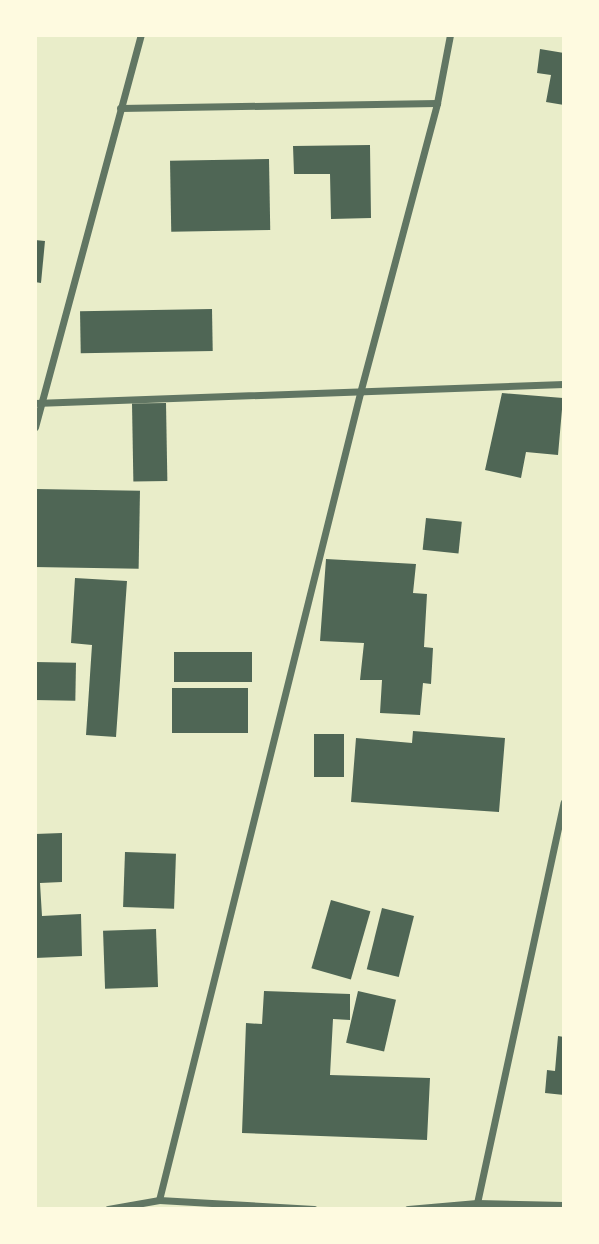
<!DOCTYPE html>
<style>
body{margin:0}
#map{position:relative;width:599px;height:1244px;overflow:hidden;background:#e9edc9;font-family:Lato,sans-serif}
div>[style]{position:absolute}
.building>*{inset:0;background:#4f6655;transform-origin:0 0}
.minor>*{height:7px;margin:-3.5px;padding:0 3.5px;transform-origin:3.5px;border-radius:3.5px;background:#617663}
span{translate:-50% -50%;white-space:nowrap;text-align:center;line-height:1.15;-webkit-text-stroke:7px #fefae0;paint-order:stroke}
.frame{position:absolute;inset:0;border:37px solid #fefae0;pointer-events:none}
</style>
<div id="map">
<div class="building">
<i style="clip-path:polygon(540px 49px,564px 53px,564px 105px,546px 102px,551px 75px,537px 73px)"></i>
<i style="clip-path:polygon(370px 145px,371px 218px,331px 219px,330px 174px,294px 174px,293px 146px)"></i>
<i style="left:269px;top:159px;width:71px;height:99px;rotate:89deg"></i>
<i style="clip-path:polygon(35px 240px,45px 241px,41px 283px,35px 282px)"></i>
<i style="left:212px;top:309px;width:42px;height:132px;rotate:89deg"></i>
<i style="clip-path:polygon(502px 393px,563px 398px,558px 455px,526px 452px,521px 478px,485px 470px)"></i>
<i style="left:166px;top:403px;width:78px;height:34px;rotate:89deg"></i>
<i style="left:35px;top:489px;width:105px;height:78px;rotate:1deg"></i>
<i style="left:426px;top:518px;width:36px;height:32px;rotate:6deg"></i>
<i style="clip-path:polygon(326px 559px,416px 564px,413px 593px,427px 594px,424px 647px,433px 648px,431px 684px,423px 683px,420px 715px,380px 713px,382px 680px,360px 680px,364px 643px,320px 641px)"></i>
<i style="clip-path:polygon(75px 578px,127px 581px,116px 737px,86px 735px,92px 645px,71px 643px)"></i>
<i style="left:252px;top:652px;width:30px;height:78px;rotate:90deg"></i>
<i style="left:35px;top:662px;width:41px;height:38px;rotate:1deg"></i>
<i style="left:248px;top:688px;width:45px;height:76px;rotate:90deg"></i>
<i style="clip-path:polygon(413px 731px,505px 738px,499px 812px,351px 802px,356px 738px,412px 743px)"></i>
<i style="left:344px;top:734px;width:43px;height:30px;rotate:90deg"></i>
<i style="clip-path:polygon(62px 833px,62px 882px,40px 883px,42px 916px,81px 914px,82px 956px,35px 958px,35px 834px)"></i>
<i style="left:125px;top:852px;width:51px;height:55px;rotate:2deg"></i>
<i style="left:331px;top:900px;width:41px;height:71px;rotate:16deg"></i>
<i style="left:382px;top:908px;width:33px;height:63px;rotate:14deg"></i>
<i style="left:156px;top:929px;width:58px;height:53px;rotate:88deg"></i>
<i style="clip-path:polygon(264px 991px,350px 994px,350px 1020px,333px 1019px,330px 1075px,430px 1078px,427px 1140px,242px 1133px,246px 1023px,262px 1024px)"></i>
<i style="left:358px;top:991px;width:39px;height:53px;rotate:13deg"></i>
<i style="clip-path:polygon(558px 1036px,564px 1037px,564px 1095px,545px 1093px,547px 1070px,555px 1071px)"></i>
</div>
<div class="minor">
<i style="left:120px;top:108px;width:317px;rotate:-0.9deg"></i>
<i style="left:35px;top:403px;width:529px;rotate:-2.06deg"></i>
<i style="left:35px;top:427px;width:406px;rotate:-74.9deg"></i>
<i style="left:159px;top:1200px;width:832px;rotate:-76.01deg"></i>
<i style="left:360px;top:393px;width:300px;rotate:-75.1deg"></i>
<i style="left:437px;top:103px;width:69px;rotate:-79.2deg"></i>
<i style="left:477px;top:1203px;width:410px;rotate:-77.8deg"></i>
<i style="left:108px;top:1209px;width:52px;rotate:-10deg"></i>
<i style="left:159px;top:1200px;width:155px;rotate:3.3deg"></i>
<i style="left:408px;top:1209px;width:69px;rotate:-5deg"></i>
<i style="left:477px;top:1203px;width:87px;rotate:1.3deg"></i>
</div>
<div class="frame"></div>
</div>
